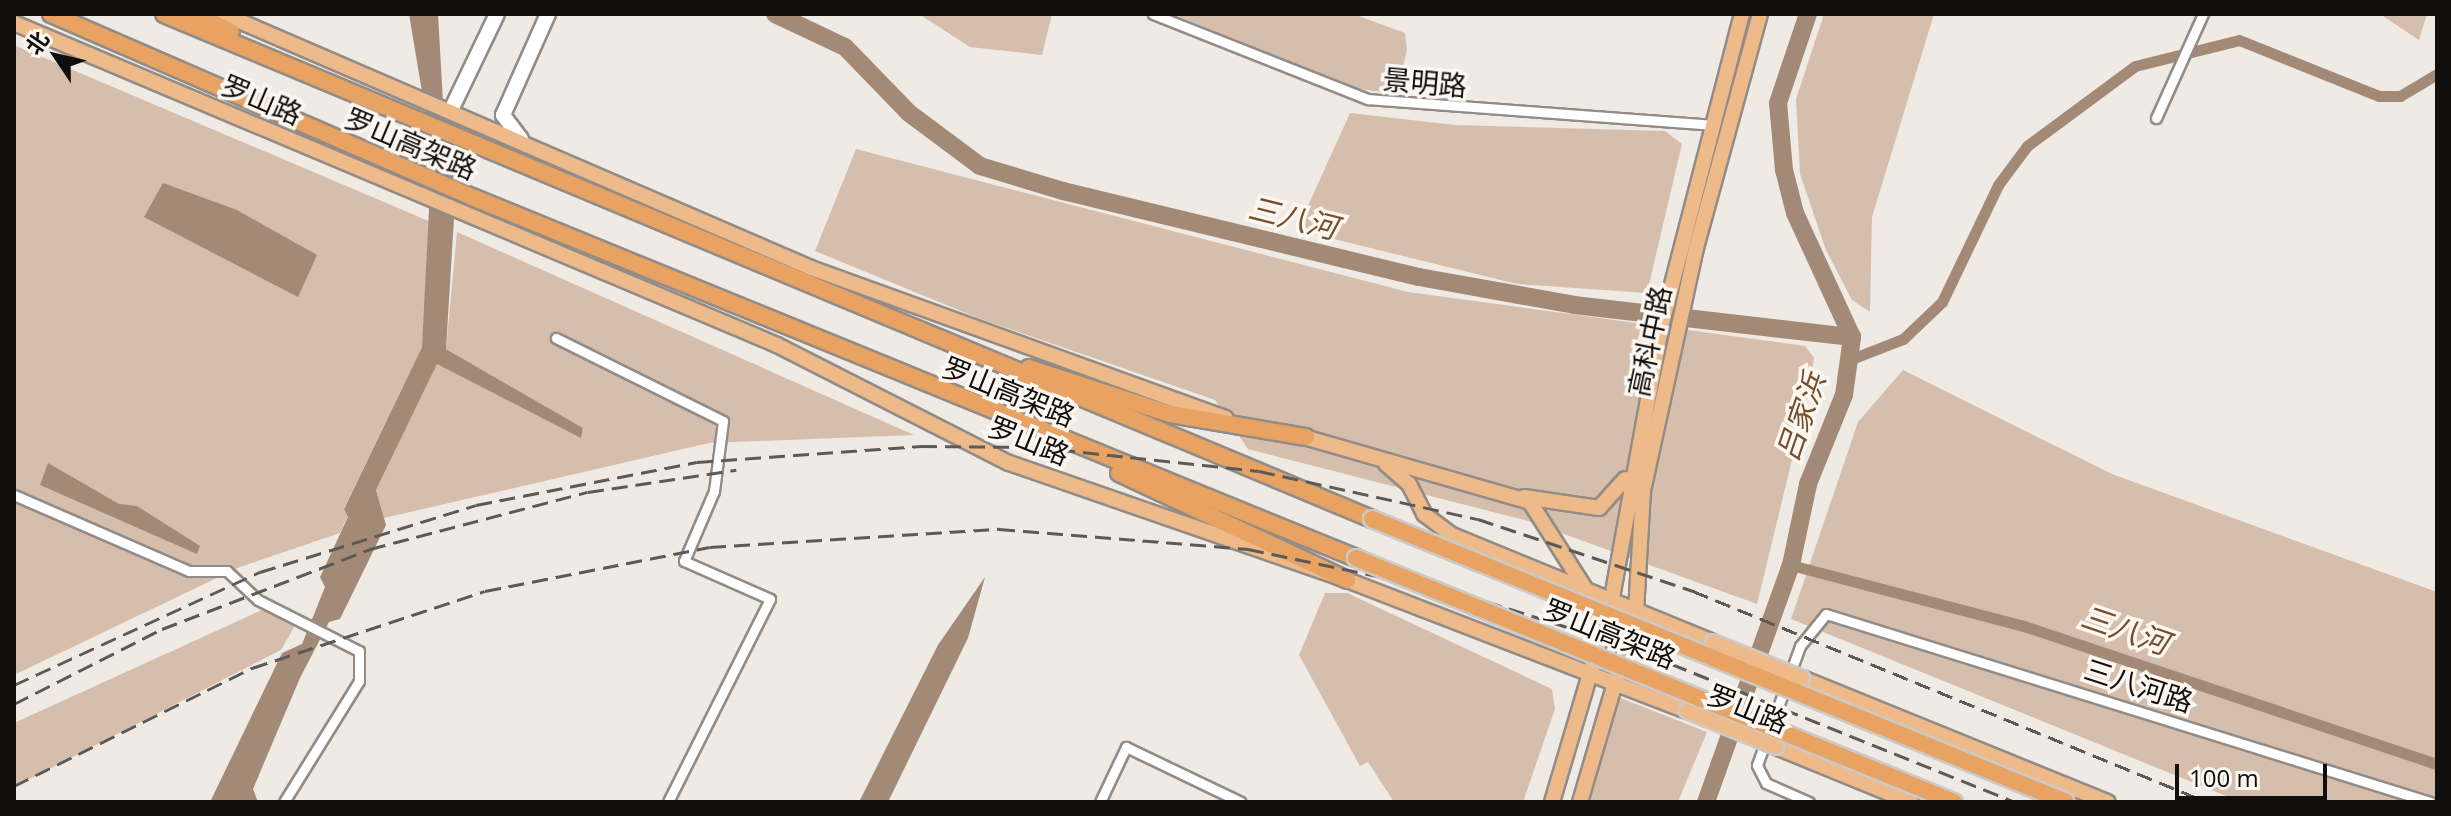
<!DOCTYPE html>
<meta charset="utf-8">
<style>
body{margin:0}
#map{position:relative;width:2451px;height:816px;overflow:hidden;background:#f0eae5;font-family:"Open Sans","Noto Sans SC",sans-serif}
div>[style]{position:absolute}
.green>*{inset:0;background:#d6beac}
.water>*{inset:0;background:#a38a76}
.canal>*{height:11px;margin:-5.5px;padding:0 5.5px;transform-origin:5.5px;border-radius:5.5px;background:#a38a76}
.river>*{height:18px;margin:-9px;padding:0 9px;transform-origin:9px;border-radius:9px;background:#a38a76}
.roads{filter:drop-shadow(2px 0 #928c88) drop-shadow(-2px 0 #928c88) drop-shadow(0 2px #928c88) drop-shadow(0 -2px #928c88)}
.minor>*{height:9px;margin:-4.5px;padding:0 4.5px;transform-origin:4.5px;border-radius:4.5px;background:#fff}
.secondary>*{height:14px;margin:-7px;padding:0 7px;transform-origin:7px;border-radius:7px;background:#fff}
.primary>*{height:14px;margin:-7px;padding:0 7px;transform-origin:7px;border-radius:7px;background:#eeba89}
.trunk>*{height:16px;margin:-8px;padding:0 8px;transform-origin:8px;border-radius:8px;background:#e8a362}
.rail>*{height:3px;margin-top:-1.5px;transform-origin:0;background:repeating-linear-gradient(90deg,#5c5956 0 16px,transparent 0 24px)}
.bridges{filter:drop-shadow(2px 0 #cbcaca) drop-shadow(-2px 0 #cbcaca) drop-shadow(0 2px #cbcaca) drop-shadow(0 -2px #cbcaca)}
.primary-bridge>*{height:14px;margin:-7px;padding:0 7px;transform-origin:7px;border-radius:7px;background:#eeba89}
.trunk-bridge>*{height:16px;margin:-8px;padding:0 8px;transform-origin:8px;border-radius:8px;background:#e8a362}
span{translate:-50% -50%;white-space:nowrap;text-align:center;line-height:1.15;-webkit-text-stroke:7px #fdf7f2;paint-order:stroke}
.street-label{font-size:28px;color:#110f0d}
.water-label{font-size:30px;color:#754e2c;font-style:italic}
.frame{position:absolute;inset:0;border:16px solid #110f0d;pointer-events:none}
.north{position:absolute;left:16px;top:16px;width:80px;height:80px;-webkit-text-stroke:6px #fdf7f2;paint-order:stroke;rotate:305deg;font-size:22px;font-weight:700;line-height:32px;text-align:center;color:#110f0d}
.north::after{content:'';display:block;margin:auto;width:28px;height:36px;background:#110f0d;clip-path:polygon(50% 0,100% 100%,50% 72%,0 100%)}
.scale{position:absolute;left:2175px;top:764px;width:152px;height:36px;box-sizing:border-box;border:4px solid #110f0d;border-top:0;padding-left:10px;font-size:24px;line-height:28px;white-space:nowrap;color:#110f0d;-webkit-text-stroke:6px #fdf7f2;paint-order:stroke}
</style>
<div id="map">
<div class="green">
<i style="clip-path:polygon(919px 14px,1052px 14px,1042px 55px,970px 47px)"></i>
<i style="clip-path:polygon(1173px 14px,1353px 14px,1405px 33px,1407px 50px,1396px 94px,1346px 87px)"></i>
<i style="clip-path:polygon(1824px 14px,1934px 14px,1872px 217px,1870px 312px,1852px 300px,1826px 250px,1800px 174px,1796px 99px)"></i>
<i style="clip-path:polygon(2380px 14px,2427px 14px,2419px 40px)"></i>
<i style="clip-path:polygon(14px 45px,431px 222px,422px 347px,344px 508px,348px 516px,340px 533px,240px 567px,14px 675px)"></i>
<i style="clip-path:polygon(1350px 113px,1455px 125px,1665px 131px,1682px 144px,1647px 293px,1517px 284px,1297px 230px)"></i>
<i style="clip-path:polygon(856px 149px,1408px 292px,1805px 346px,1814px 358px,1810px 386px,1757px 604px,1528px 521px,1248px 449px,1215px 400px,978px 318px,815px 251px)"></i>
<i style="clip-path:polygon(457px 232px,914px 435px,709px 443px,384px 518px,376px 490px,437px 363px,581px 437px,583px 428px,446px 349px)"></i>
<i style="clip-path:polygon(1903px 370px,2112px 474px,2437px 592px,2437px 802px,2241px 802px,1791px 619px,1858px 422px)"></i>
<i style="clip-path:polygon(1325px 593px,1347px 593px,1552px 689px,1555px 709px,1523px 802px,1394px 802px,1368px 762px,1360px 766px,1299px 655px)"></i>
<i style="clip-path:polygon(264px 609px,296px 624px,281px 650px,14px 787px,14px 723px)"></i>
<i style="clip-path:polygon(1613px 695px,1707px 732px,1678px 802px,1587px 802px)"></i>
</div>
<div class="water">
<i style="clip-path:polygon(409px 14px,438px 14px,443px 102px,458px 153px,446px 349px,583px 428px,581px 438px,437px 364px,376px 490px,386px 525px,340px 619px,329px 622px,300px 678px,253px 789px,258px 802px,210px 802px,282px 653px,302px 644px,325px 587px,320px 577px,348px 517px,344px 509px,422px 347px,432px 151px)"></i>
<i style="clip-path:polygon(163px 183px,237px 210px,317px 255px,298px 297px,144px 217px)"></i>
<i style="clip-path:polygon(48px 463px,119px 504px,137px 506px,200px 546px,197px 554px,40px 485px)"></i>
<i style="clip-path:polygon(985px 577px,968px 638px,888px 802px,859px 802px,938px 645px)"></i>
</div>
<div class="canal">
<i style="left:1849px;top:360px;width:58px;rotate:-21.3deg"></i>
<i style="left:1903px;top:339px;width:54px;rotate:-43.5deg"></i>
<i style="left:1942px;top:302px;width:130px;rotate:-64.4deg"></i>
<i style="left:1998px;top:185px;width:49px;rotate:-53.4deg"></i>
<i style="left:2027px;top:146px;width:134px;rotate:-36.5deg"></i>
<i style="left:2135px;top:66px;width:107px;rotate:-14deg"></i>
<i style="left:2239px;top:40px;width:151px;rotate:21.8deg"></i>
<i style="left:2379px;top:96px;width:21px"></i>
<i style="left:2400px;top:96px;width:43px;rotate:-30.7deg"></i>
<i style="left:1791px;top:565px;width:241px;rotate:14.7deg"></i>
<i style="left:2024px;top:626px;width:435px;rotate:18.5deg"></i>
</div>
<div class="river">
<i style="left:775px;top:14px;width:77px;rotate:25.2deg"></i>
<i style="left:845px;top:47px;width:92px;rotate:45.9deg"></i>
<i style="left:909px;top:113px;width:89px;rotate:36.7deg"></i>
<i style="left:980px;top:166px;width:87px;rotate:16.8deg"></i>
<i style="left:1063px;top:191px;width:366px;rotate:13.6deg"></i>
<i style="left:1419px;top:277px;width:158px;rotate:10.2deg"></i>
<i style="left:1574px;top:305px;width:280px;rotate:6.6deg"></i>
<i style="left:1706px;top:802px;width:252px;rotate:-70.3deg"></i>
<i style="left:1791px;top:565px;width:83px;rotate:-78.1deg"></i>
<i style="left:1808px;top:484px;width:96px;rotate:-68deg"></i>
<i style="left:1844px;top:395px;width:59px;rotate:-82.1deg"></i>
<i style="left:1852px;top:337px;width:136px;rotate:-114.7deg"></i>
<i style="left:1795px;top:213px;width:44px;rotate:-104.3deg"></i>
<i style="left:1784px;top:170px;width:67px;rotate:-95.1deg"></i>
<i style="left:1778px;top:103px;width:94px;rotate:-71.4deg"></i>
</div>
<div class="roads">
<div class="minor">
<i style="left:1153px;top:14px;width:231px;rotate:21.6deg"></i>
<i style="left:1368px;top:99px;width:343px;rotate:4.3deg"></i>
<i style="left:2156px;top:118px;width:114px;rotate:-65.7deg"></i>
<i style="left:556px;top:338px;width:186px;rotate:26.4deg"></i>
<i style="left:723px;top:421px;width:71px;rotate:97.3deg"></i>
<i style="left:714px;top:491px;width:76px;rotate:113.2deg"></i>
<i style="left:684px;top:561px;width:94px;rotate:23.8deg"></i>
<i style="left:770px;top:599px;width:227px;rotate:116.7deg"></i>
<i style="left:14px;top:495px;width:191px;rotate:23.5deg"></i>
<i style="left:189px;top:571px;width:38px"></i>
<i style="left:227px;top:571px;width:42px;rotate:43.1deg"></i>
<i style="left:258px;top:600px;width:113px;rotate:26.8deg"></i>
<i style="left:359px;top:651px;width:30px;rotate:90deg"></i>
<i style="left:359px;top:681px;width:142px;rotate:121.8deg"></i>
<i style="left:1100px;top:802px;width:61px;rotate:-64.7deg"></i>
<i style="left:1126px;top:747px;width:127px;rotate:25.6deg"></i>
<i style="left:1809px;top:802px;width:47px;rotate:-156.2deg"></i>
<i style="left:1766px;top:783px;width:20px;rotate:-117deg"></i>
<i style="left:1757px;top:765px;width:127px;rotate:-70.1deg"></i>
<i style="left:1800px;top:646px;width:41px;rotate:-50.9deg"></i>
<i style="left:1826px;top:614px;width:633px;rotate:17.29deg"></i>
</div>
<div class="secondary">
<i style="left:451px;top:110px;width:106px;rotate:-64.4deg"></i>
<i style="left:521px;top:139px;width:30px;rotate:-127deg"></i>
<i style="left:503px;top:115px;width:111px;rotate:-66deg"></i>
</div>
<div class="primary">
<i style="left:223px;top:14px;width:641px;rotate:23.36deg"></i>
<i style="left:811px;top:268px;width:441px;rotate:19.9deg"></i>
<i style="left:14px;top:23px;width:828px;rotate:22.88deg"></i>
<i style="left:777px;top:345px;width:260px;rotate:27deg"></i>
<i style="left:1009px;top:463px;width:358px;rotate:19.1deg"></i>
<i style="left:1347px;top:580px;width:364px;rotate:21.1deg"></i>
<i style="left:1297px;top:435px;width:242px;rotate:16deg"></i>
<i style="left:1530px;top:502px;width:104px;rotate:57.5deg"></i>
<i style="left:1386px;top:464px;width:30px;rotate:41deg"></i>
<i style="left:1409px;top:484px;width:34px;rotate:63deg"></i>
<i style="left:1424px;top:514px;width:35px;rotate:37deg"></i>
<i style="left:1452px;top:535px;width:282px;rotate:22.3deg"></i>
<i style="left:1524px;top:497px;width:76px;rotate:8.3deg"></i>
<i style="left:1599px;top:508px;width:39px;rotate:-48deg"></i>
<i style="left:1802px;top:678px;width:330px;rotate:22.1deg"></i>
<i style="left:1776px;top:747px;width:146px;rotate:22.2deg"></i>
<i style="left:1552px;top:802px;width:208px;rotate:-73.5deg"></i>
<i style="left:1611px;top:603px;width:280px;rotate:-79.7deg"></i>
<i style="left:1661px;top:327px;width:323px;rotate:-75.5deg"></i>
<i style="left:1580px;top:802px;width:198px;rotate:-73.6deg"></i>
<i style="left:1636px;top:612px;width:121px;rotate:-86.7deg"></i>
<i style="left:1643px;top:491px;width:249px;rotate:-77.7deg"></i>
<i style="left:1696px;top:248px;width:243px;rotate:-74.7deg"></i>
</div>
<div class="trunk">
<i style="left:51px;top:14px;width:459px;rotate:23.5deg"></i>
<i style="left:472px;top:197px;width:955px;rotate:22.21deg"></i>
<i style="left:164px;top:14px;width:1309px;rotate:22.69deg"></i>
<i style="left:194px;top:14px;width:41px;rotate:25.9deg"></i>
<i style="left:1029px;top:368px;width:148px;rotate:18.1deg"></i>
<i style="left:1170px;top:414px;width:138px;rotate:9.6deg"></i>
<i style="left:1119px;top:473px;width:252px;rotate:25.1deg"></i>
</div>
</div>
<div class="rail">
<i style="left:14px;top:685px;width:271px;rotate:-24.7deg"></i>
<i style="left:260px;top:572px;width:226px;rotate:-17.2deg"></i>
<i style="left:476px;top:505px;width:225px;rotate:-11deg"></i>
<i style="left:697px;top:462px;width:225px;rotate:-4.1deg"></i>
<i style="left:921px;top:446px;width:114px;rotate:0.5deg"></i>
<i style="left:1035px;top:447px;width:225px;rotate:6.1deg"></i>
<i style="left:1259px;top:471px;width:224px;rotate:12.4deg"></i>
<i style="left:1478px;top:519px;width:227px;rotate:18.5deg"></i>
<i style="left:1693px;top:591px;width:556px;rotate:22.32deg"></i>
<i style="left:14px;top:704px;width:166px;rotate:-26.9deg"></i>
<i style="left:162px;top:629px;width:223px;rotate:-21deg"></i>
<i style="left:370px;top:549px;width:225px;rotate:-14.7deg"></i>
<i style="left:588px;top:492px;width:150px;rotate:-8.5deg"></i>
<i style="left:14px;top:786px;width:266px;rotate:-26.4deg"></i>
<i style="left:252px;top:668px;width:245px;rotate:-18.3deg"></i>
<i style="left:485px;top:591px;width:229px;rotate:-11.1deg"></i>
<i style="left:710px;top:547px;width:290px;rotate:-3.6deg"></i>
<i style="left:999px;top:529px;width:250px;rotate:4.6deg"></i>
<i style="left:1248px;top:549px;width:220px;rotate:11.8deg"></i>
<i style="left:1463px;top:594px;width:172px;rotate:17.6deg"></i>
<i style="left:1627px;top:646px;width:418px;rotate:21.9deg"></i>
</div>
<div class="bridges">
<div class="primary-bridge">
<i style="left:1713px;top:642px;width:96px;rotate:22deg"></i>
<i style="left:1687px;top:711px;width:96px;rotate:22deg"></i>
</div>
<div class="trunk-bridge">
<i style="left:1372px;top:519px;width:749px;rotate:22.18deg"></i>
<i style="left:1356px;top:558px;width:646px;rotate:22.2deg"></i>
</div>
</div>
<div class="street-label">
<span style="left:1425px;top:82px;rotate:5deg">景明路</span>
<span style="left:262px;top:99px;rotate:23deg">罗山路</span>
<span style="left:411px;top:143px;rotate:23deg">罗山高架路</span>
<span style="left:1649px;top:341px;rotate:-78deg">高科中路</span>
<span style="left:1009px;top:391px;rotate:22deg">罗山高架路</span>
<span style="left:1029px;top:440px;rotate:22deg">罗山路</span>
<span style="left:1610px;top:633px;rotate:22deg">罗山高架路</span>
<span style="left:2139px;top:685px;rotate:18deg">三八河路</span>
<span style="left:1748px;top:708px;rotate:22deg">罗山路</span>
</div>
<div class="water-label">
<span style="left:1293px;top:218px;rotate:14deg">三八河</span>
<span style="left:1801px;top:417px;rotate:-71deg">吕家浜</span>
<span style="left:2125px;top:630px;rotate:19deg">三八河</span>
</div>
<div class="frame"></div>
<div class="north">北</div>
<div class="scale">100 m</div>
</div>
